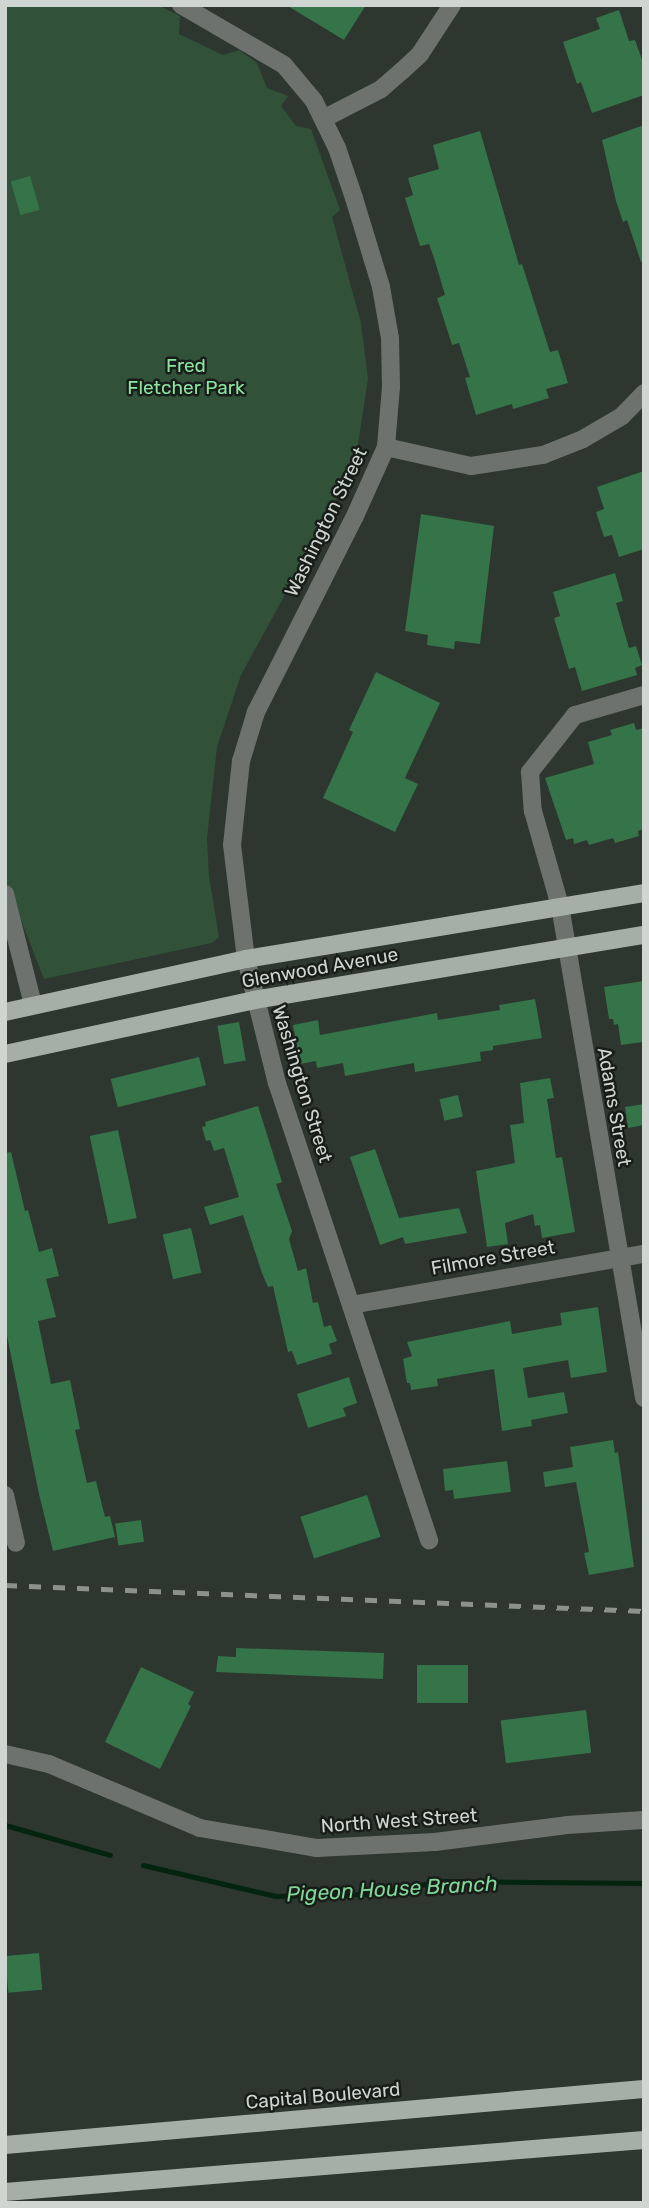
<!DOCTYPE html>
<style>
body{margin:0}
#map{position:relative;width:649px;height:2208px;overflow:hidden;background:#2d362f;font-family:Rubik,sans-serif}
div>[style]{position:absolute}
.green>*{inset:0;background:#315239}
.stream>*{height:5px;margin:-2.5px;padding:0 2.5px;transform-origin:2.5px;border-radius:2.5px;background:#03240e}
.building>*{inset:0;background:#357348;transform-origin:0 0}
.minor>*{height:18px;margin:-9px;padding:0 9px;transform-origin:9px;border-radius:9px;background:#6d726e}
.major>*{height:18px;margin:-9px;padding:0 9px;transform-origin:9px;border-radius:9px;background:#a5afa7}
.rail>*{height:5px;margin-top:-2.5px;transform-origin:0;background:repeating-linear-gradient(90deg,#8b928c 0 12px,transparent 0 24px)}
span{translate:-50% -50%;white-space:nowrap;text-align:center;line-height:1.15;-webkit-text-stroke:5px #181d19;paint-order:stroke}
.park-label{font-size:19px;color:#8ce4a3}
.street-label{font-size:19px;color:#cfd5d0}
.water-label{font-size:21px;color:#80d797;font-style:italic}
.frame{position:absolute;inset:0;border:7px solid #cfd5d0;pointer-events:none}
</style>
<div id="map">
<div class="green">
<i style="clip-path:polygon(5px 5px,158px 5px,180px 16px,179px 34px,223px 55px,239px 50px,257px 63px,267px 88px,288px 96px,281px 106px,296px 126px,311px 129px,340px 210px,332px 217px,361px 323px,368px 379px,356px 457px,329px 514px,241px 675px,217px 747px,207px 838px,209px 876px,219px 937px,212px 943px,44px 979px,5px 879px)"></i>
</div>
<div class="stream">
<i style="left:5px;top:1825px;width:109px;rotate:15.9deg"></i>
<i style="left:143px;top:1865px;width:136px;rotate:13.2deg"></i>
<i style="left:275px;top:1896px;width:93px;rotate:-1.2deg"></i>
<i style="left:368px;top:1894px;width:76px;rotate:-9.8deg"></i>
<i style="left:443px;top:1881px;width:201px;rotate:0.6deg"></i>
</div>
<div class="building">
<i style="clip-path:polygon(286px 5px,366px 5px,344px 40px)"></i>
<i style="clip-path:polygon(619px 10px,629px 41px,635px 40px,644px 65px,644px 95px,592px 113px,581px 82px,577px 84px,563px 42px,600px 29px,596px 18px)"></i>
<i style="clip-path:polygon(644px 125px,644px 261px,641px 262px,627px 220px,623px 222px,616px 201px,602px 140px)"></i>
<i style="clip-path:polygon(480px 131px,519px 265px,522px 264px,550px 352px,558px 350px,568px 383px,546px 389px,549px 398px,513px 409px,512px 404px,476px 415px,465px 378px,470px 377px,459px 343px,452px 345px,437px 298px,445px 295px,435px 261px,429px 244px,420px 246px,405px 198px,413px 195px,408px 178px,439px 169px,433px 145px)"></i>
<i style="left:30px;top:176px;width:35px;height:20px;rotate:74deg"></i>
<i style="clip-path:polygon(644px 471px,644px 549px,619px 557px,612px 535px,604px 537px,596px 512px,604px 509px,597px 487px)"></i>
<i style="clip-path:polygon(421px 514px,494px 526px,480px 644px,455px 641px,454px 649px,427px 645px,428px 635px,405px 631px)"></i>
<i style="clip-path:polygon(615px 573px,623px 601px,616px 603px,629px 648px,636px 646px,642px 665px,635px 668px,637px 675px,582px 691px,575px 667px,569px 669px,554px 618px,560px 616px,553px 592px)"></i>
<i style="clip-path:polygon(376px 672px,440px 703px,405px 778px,418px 784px,395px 832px,323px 798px,353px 732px,349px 730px)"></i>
<i style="clip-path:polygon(634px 723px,636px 730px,644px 728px,644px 829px,638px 831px,639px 836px,615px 843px,613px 838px,589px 845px,587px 840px,574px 844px,573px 838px,566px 840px,545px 778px,594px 764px,588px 742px,612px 735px,610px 730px)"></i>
<i style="clip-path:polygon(644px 981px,643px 1042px,621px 1045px,618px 1024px,614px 1025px,613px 1019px,609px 1019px,604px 987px)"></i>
<i style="clip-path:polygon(535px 999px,542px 1038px,493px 1046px,493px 1050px,480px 1052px,481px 1061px,415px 1072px,414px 1063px,345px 1076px,343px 1063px,317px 1068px,316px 1061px,300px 1064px,293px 1025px,318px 1020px,320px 1035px,437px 1013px,438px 1020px,500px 1010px,499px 1005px)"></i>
<i style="left:239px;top:1022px;width:39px;height:22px;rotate:80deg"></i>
<i style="left:199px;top:1057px;width:29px;height:91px;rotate:76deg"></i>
<i style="clip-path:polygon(550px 1078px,554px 1098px,547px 1099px,556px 1158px,562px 1157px,575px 1232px,542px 1238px,540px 1225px,535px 1226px,533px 1214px,505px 1223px,508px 1244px,487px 1247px,476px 1171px,515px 1163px,510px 1125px,524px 1123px,520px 1083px)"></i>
<i style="left:458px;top:1095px;width:22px;height:19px;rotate:77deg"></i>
<i style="clip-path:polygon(644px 1104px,644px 1125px,628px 1128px,625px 1107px)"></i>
<i style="clip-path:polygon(258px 1106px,282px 1182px,276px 1184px,292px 1231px,289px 1239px,298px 1271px,306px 1268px,313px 1303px,318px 1302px,324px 1327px,331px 1325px,337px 1341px,329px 1344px,332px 1354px,297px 1365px,292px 1351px,288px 1352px,273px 1286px,268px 1287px,262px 1273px,243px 1215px,210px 1225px,204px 1207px,239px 1197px,224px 1148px,214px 1151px,210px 1140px,206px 1141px,202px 1127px,206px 1126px,205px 1122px)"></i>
<i style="left:118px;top:1130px;width:90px;height:29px;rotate:78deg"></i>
<i style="clip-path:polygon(375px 1149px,399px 1218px,459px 1208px,467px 1233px,405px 1244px,403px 1237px,380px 1245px,350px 1157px)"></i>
<i style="clip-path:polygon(11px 1152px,25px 1211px,28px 1210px,39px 1252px,52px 1248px,59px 1276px,46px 1279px,56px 1317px,38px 1321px,51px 1384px,70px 1380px,80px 1429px,75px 1430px,87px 1483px,96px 1481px,105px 1517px,110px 1516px,115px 1537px,53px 1551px,39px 1494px,5px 1326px,5px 1153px)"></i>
<i style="left:191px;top:1228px;width:46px;height:29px;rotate:77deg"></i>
<i style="clip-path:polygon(598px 1307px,607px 1372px,571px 1378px,568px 1360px,523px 1368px,528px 1398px,564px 1392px,568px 1413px,531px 1420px,532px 1426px,502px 1431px,494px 1369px,437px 1379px,438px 1386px,411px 1390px,410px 1383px,407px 1383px,403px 1359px,412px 1356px,407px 1342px,510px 1321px,512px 1334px,562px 1325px,560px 1313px)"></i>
<i style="clip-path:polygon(349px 1377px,357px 1403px,343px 1408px,346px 1416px,308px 1428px,297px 1394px)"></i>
<i style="clip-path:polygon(613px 1440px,615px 1453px,618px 1452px,634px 1567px,589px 1575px,584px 1553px,589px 1552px,576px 1482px,545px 1487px,543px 1472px,573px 1467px,570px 1447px)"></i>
<i style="clip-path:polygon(507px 1461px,511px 1492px,454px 1499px,453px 1490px,445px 1491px,443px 1469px)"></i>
<i style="left:367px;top:1495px;width:44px;height:70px;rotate:72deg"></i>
<i style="left:141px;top:1520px;width:22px;height:26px;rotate:82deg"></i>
<i style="clip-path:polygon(236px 1648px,384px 1653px,383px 1679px,216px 1672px,218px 1656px,236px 1657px)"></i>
<i style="left:417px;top:1665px;width:51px;height:38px"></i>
<i style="clip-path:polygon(141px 1667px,194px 1692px,188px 1704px,191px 1706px,160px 1769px,105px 1742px)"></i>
<i style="left:586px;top:1710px;width:43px;height:86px;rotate:83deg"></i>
<i style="left:39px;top:1953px;width:37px;height:34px;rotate:85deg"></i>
</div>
<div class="minor">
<i style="left:181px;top:5px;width:119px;rotate:30.2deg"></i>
<i style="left:284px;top:65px;width:47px;rotate:50.2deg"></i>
<i style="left:314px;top:101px;width:52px;rotate:63.9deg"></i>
<i style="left:337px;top:148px;width:53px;rotate:71.2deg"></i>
<i style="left:354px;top:198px;width:93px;rotate:73.1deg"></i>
<i style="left:381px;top:287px;width:52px;rotate:80deg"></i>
<i style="left:390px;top:338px;width:49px;rotate:88.8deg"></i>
<i style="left:391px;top:387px;width:60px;rotate:94.8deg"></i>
<i style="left:386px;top:447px;width:76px;rotate:114.2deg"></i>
<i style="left:355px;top:516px;width:220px;rotate:116.8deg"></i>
<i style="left:256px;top:712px;width:51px;rotate:107deg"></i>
<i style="left:241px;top:761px;width:84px;rotate:96.1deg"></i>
<i style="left:232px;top:845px;width:115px;rotate:83deg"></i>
<i style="left:246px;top:959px;width:128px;rotate:76deg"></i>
<i style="left:277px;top:1083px;width:482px;rotate:71.6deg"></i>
<i style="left:323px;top:119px;width:65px;rotate:-27.3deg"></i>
<i style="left:381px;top:89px;width:29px;rotate:-41deg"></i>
<i style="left:403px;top:70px;width:23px;rotate:-43deg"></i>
<i style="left:420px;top:54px;width:59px;rotate:-56.9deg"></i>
<i style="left:386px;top:447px;width:87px;rotate:12.6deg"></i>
<i style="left:471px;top:466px;width:73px;rotate:-8.7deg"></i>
<i style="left:543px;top:455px;width:43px;rotate:-21.8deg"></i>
<i style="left:583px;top:439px;width:45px;rotate:-30.5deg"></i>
<i style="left:622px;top:416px;width:32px;rotate:-46deg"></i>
<i style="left:644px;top:695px;width:72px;rotate:163.8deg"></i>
<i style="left:575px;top:715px;width:73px;rotate:128.3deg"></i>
<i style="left:530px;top:772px;width:39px;rotate:86deg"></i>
<i style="left:533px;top:811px;width:99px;rotate:74.1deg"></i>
<i style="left:560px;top:906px;width:499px;rotate:80.3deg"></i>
<i style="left:5px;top:894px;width:114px;rotate:75.8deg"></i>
<i style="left:351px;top:1305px;width:297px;rotate:-9.9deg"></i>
<i style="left:5px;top:1495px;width:49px;rotate:77.1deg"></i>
<i style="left:5px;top:1754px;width:45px;rotate:12.8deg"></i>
<i style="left:49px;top:1764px;width:164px;rotate:23deg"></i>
<i style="left:200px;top:1828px;width:119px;rotate:9.7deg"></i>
<i style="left:317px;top:1848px;width:118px;rotate:-2.9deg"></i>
<i style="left:435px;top:1842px;width:133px;rotate:-7.3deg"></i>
<i style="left:567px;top:1825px;width:77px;rotate:-3.7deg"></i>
</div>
<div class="major">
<i style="left:5px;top:1012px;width:247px;rotate:-12.4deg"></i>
<i style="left:246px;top:959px;width:403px;rotate:-9.4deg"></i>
<i style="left:5px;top:1054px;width:255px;rotate:-12.2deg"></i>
<i style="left:254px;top:1000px;width:395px;rotate:-9.5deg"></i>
<i style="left:5px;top:2145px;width:641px;rotate:-5.01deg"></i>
<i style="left:5px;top:2192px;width:641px;rotate:-4.65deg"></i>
</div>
<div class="rail">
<i style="left:5px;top:1585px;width:640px;rotate:2.33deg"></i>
</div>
<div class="park-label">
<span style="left:186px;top:377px">Fred<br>Fletcher Park</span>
</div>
<div class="street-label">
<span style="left:326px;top:522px;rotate:-64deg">Washington Street</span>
<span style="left:320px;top:968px;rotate:-10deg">Glenwood Avenue</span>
<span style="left:302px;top:1084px;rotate:73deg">Washington Street</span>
<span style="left:614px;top:1107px;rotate:80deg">Adams Street</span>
<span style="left:493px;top:1258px;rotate:-10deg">Filmore Street</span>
<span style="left:399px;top:1821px;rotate:-4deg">North West Street</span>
<span style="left:323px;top:2096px;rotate:-5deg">Capital Boulevard</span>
</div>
<div class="water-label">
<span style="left:392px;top:1889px;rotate:-3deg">Pigeon House Branch</span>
</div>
<div class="frame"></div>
</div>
